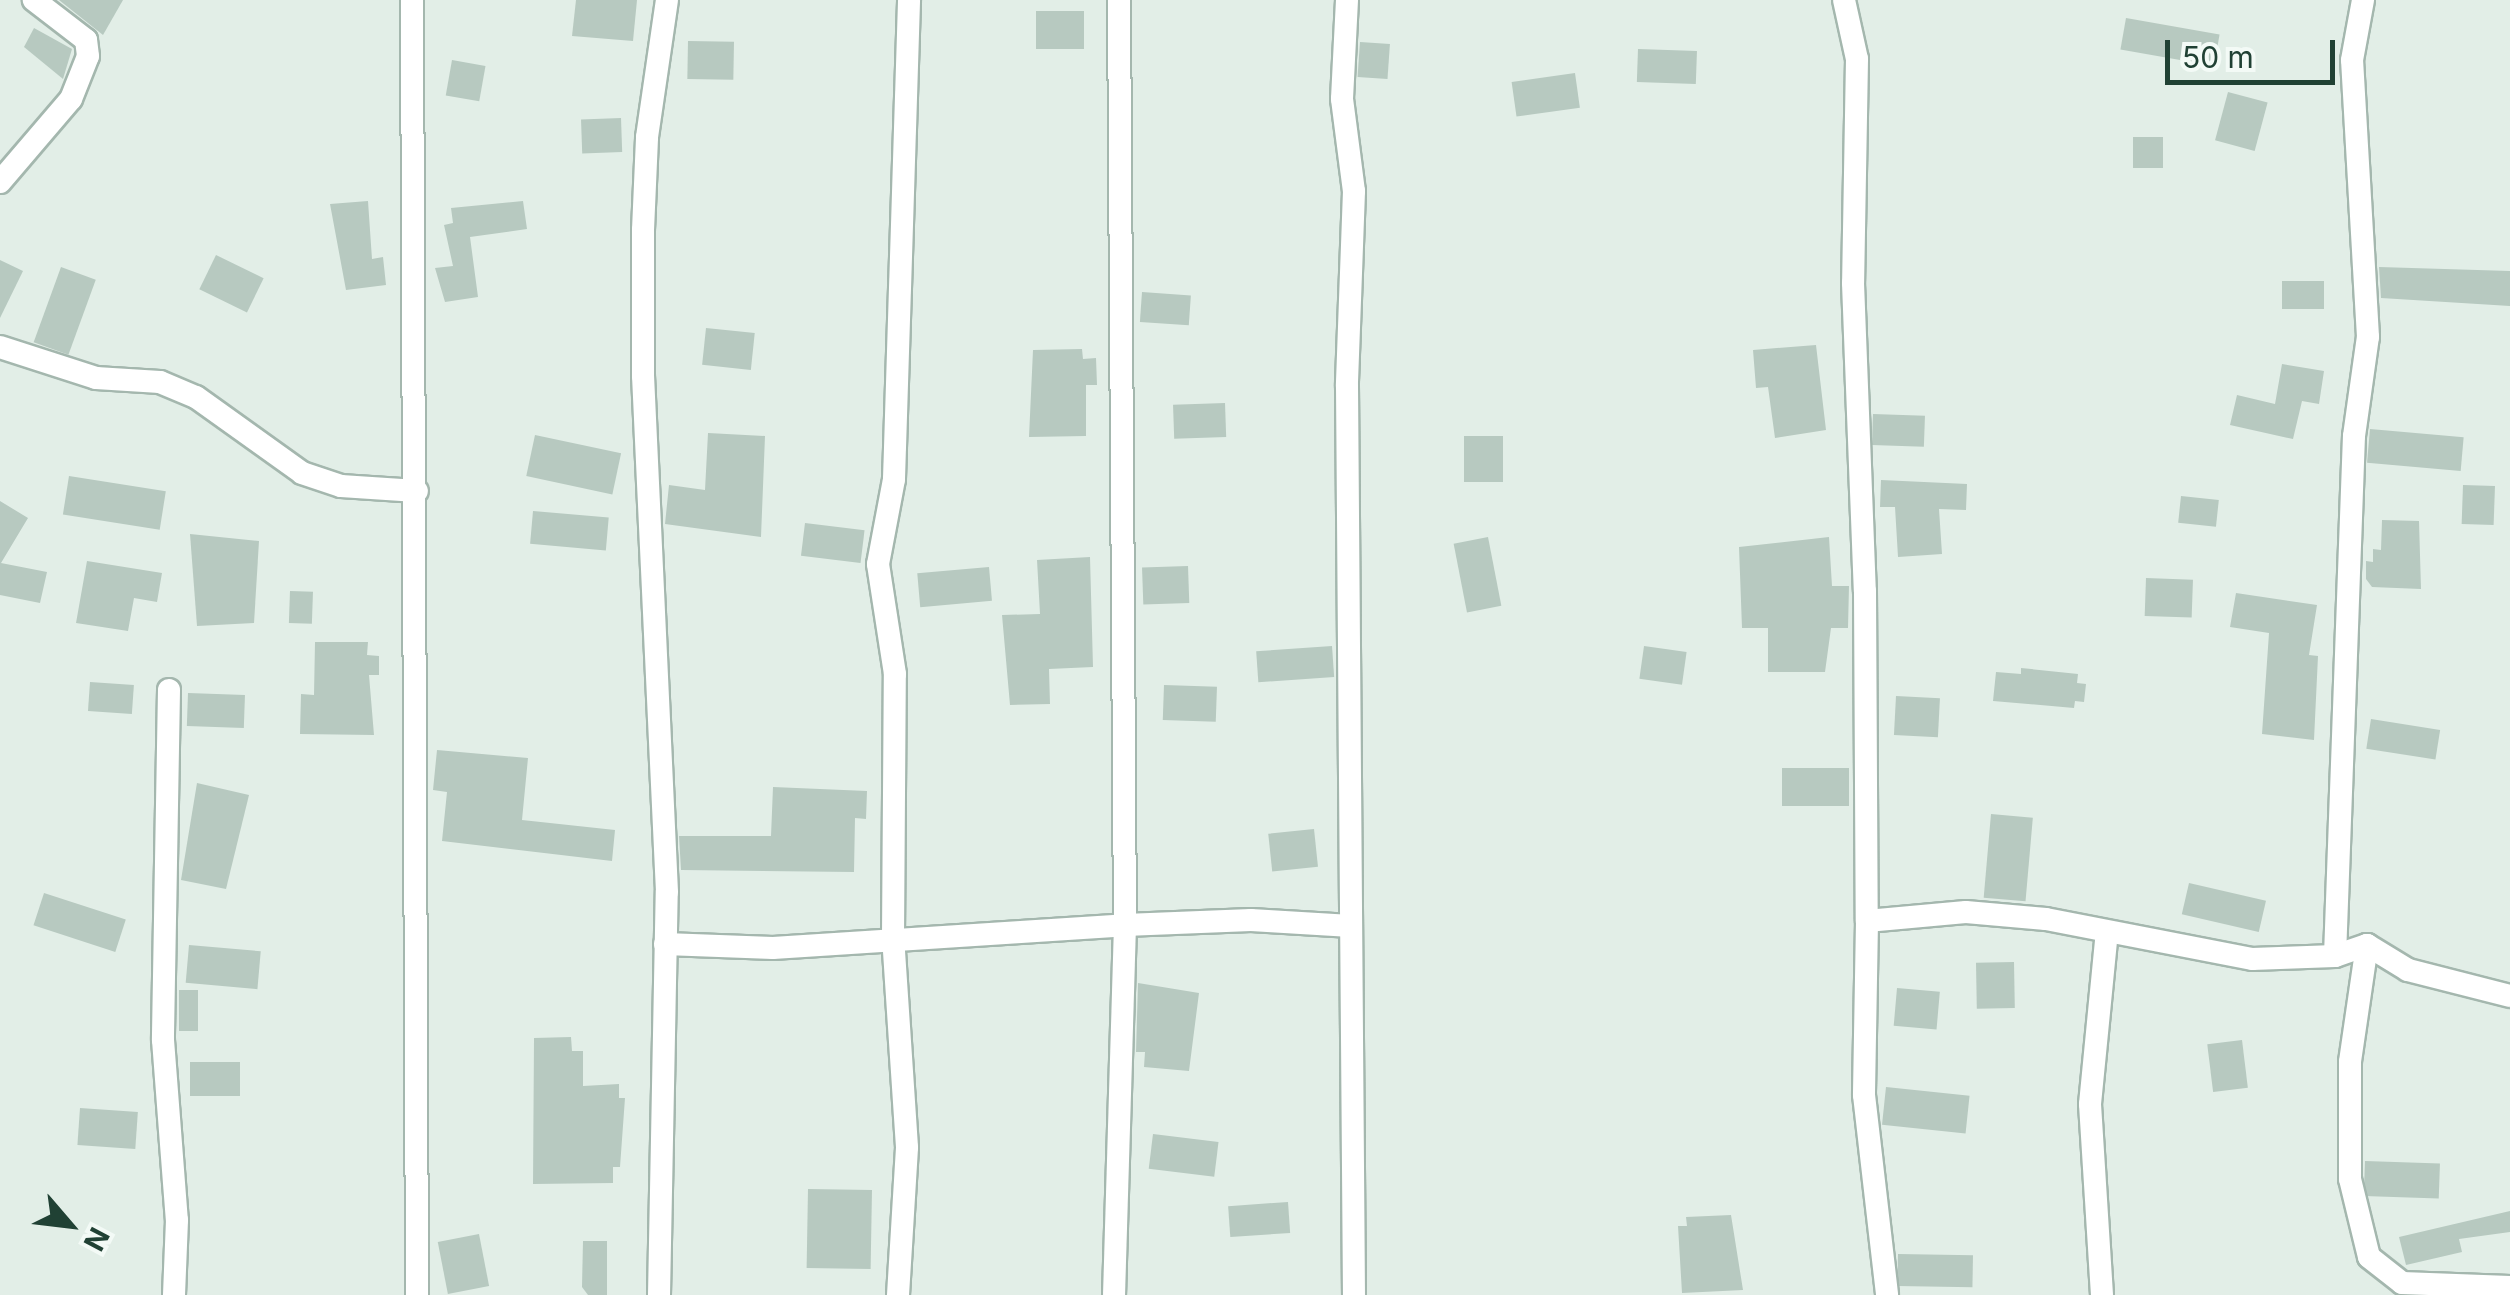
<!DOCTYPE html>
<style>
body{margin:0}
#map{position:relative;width:2510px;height:1295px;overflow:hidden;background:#e2eee7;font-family:Inter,sans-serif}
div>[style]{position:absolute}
.building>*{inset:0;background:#b7c9c0;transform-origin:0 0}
.roads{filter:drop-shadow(2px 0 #a4b7ae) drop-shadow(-2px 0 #a4b7ae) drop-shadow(0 2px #a4b7ae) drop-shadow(0 -2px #a4b7ae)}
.minor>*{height:22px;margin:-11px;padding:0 11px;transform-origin:11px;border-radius:11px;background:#fff}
span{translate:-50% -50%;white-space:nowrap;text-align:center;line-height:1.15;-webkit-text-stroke:8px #f3faf6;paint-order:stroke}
.north{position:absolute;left:20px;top:1175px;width:100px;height:100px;-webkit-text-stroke:8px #f3faf6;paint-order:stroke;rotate:118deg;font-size:28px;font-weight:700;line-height:40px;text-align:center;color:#204134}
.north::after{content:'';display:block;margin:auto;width:35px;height:45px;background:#204134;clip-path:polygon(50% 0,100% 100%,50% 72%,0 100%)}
.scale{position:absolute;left:2165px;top:40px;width:170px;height:45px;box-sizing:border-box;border:5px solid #204134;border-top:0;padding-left:12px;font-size:30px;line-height:35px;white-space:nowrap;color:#204134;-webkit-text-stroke:8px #f3faf6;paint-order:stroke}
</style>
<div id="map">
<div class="building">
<i style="clip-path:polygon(59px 0,123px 0,103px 35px)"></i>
<i style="clip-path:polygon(576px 0,637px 0,633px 41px,572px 36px)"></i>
<i style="left:1036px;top:11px;width:48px;height:38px"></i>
<i style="left:2126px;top:18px;width:95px;height:32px;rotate:10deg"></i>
<i style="clip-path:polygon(34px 28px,72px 49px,63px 79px,24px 47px)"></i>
<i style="left:688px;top:41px;width:46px;height:38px;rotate:1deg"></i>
<i style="left:1360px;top:42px;width:30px;height:35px;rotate:4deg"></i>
<i style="left:1638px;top:49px;width:59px;height:33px;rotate:2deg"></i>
<i style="left:452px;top:60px;width:34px;height:36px;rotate:10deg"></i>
<i style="left:1575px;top:73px;width:35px;height:64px;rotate:82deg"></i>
<i style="left:2228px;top:92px;width:41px;height:50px;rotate:15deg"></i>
<i style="left:621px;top:118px;width:34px;height:40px;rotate:88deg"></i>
<i style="left:2133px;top:137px;width:30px;height:31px"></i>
<i style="clip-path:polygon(368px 201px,372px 259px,383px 257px,386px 285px,346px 290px,330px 204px)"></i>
<i style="clip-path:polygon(523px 201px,527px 229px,470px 237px,478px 297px,445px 302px,435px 268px,453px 266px,444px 225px,453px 223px,451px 208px)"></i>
<i style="left:216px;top:255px;width:53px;height:38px;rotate:26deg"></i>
<i style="clip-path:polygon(0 260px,23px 271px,0 318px)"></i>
<i style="left:61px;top:267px;width:37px;height:80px;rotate:20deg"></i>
<i style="clip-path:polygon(2379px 267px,2510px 271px,2510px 306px,2381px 298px)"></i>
<i style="left:2282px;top:281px;width:42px;height:28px"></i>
<i style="left:1142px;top:292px;width:49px;height:30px;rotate:4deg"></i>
<i style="left:706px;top:328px;width:49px;height:37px;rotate:6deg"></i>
<i style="clip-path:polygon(1816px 345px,1826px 430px,1775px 438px,1768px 387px,1756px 388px,1753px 350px)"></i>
<i style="clip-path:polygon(1082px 349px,1083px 359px,1096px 358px,1097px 385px,1086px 385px,1086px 436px,1029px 437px,1033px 350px)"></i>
<i style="clip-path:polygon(2282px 364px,2324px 371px,2319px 404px,2302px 401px,2293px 439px,2230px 425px,2237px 395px,2275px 404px)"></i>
<i style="left:1225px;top:403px;width:34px;height:52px;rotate:88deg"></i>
<i style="left:1873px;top:414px;width:52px;height:31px;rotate:2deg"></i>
<i style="left:2370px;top:429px;width:94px;height:34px;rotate:5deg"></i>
<i style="clip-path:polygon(708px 433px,765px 436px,761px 537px,665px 524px,669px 485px,705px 490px)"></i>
<i style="left:535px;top:435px;width:88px;height:42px;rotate:12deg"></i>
<i style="left:1464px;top:436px;width:39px;height:46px"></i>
<i style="left:69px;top:476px;width:98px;height:39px;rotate:9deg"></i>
<i style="clip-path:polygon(1881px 480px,1967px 484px,1966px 510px,1939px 509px,1942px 554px,1898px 557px,1895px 507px,1880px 507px)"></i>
<i style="left:2463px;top:485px;width:32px;height:39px;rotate:2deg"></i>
<i style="left:2181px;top:496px;width:38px;height:27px;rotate:6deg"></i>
<i style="clip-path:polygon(0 501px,28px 518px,1px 563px,47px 572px,40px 603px,0 595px)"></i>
<i style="left:533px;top:511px;width:76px;height:33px;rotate:5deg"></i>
<i style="clip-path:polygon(2382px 520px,2419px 521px,2421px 589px,2372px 587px,2366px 579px,2366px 561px,2373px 562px,2373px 549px,2381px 550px)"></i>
<i style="left:805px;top:523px;width:60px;height:33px;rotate:7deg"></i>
<i style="clip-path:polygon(190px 534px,259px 541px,254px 623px,197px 626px)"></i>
<i style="left:1488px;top:537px;width:70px;height:35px;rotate:79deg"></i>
<i style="clip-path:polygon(1829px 537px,1832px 586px,1849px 586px,1848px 628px,1831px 628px,1825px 672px,1768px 672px,1768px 628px,1742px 628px,1739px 547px)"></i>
<i style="clip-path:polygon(1090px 557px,1093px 667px,1049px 669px,1050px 704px,1010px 705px,1002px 615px,1040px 614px,1037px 560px)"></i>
<i style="clip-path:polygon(87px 561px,162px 573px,157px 602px,134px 598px,128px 631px,76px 623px)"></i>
<i style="left:1188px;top:566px;width:37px;height:46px;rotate:88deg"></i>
<i style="left:989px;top:567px;width:34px;height:72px;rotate:85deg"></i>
<i style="left:2146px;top:578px;width:47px;height:38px;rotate:2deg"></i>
<i style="left:290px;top:591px;width:23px;height:32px;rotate:2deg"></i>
<i style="clip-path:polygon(2236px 593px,2317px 605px,2309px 655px,2318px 656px,2314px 740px,2262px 734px,2269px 633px,2230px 627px)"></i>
<i style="clip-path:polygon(315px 642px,368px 642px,367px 655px,379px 656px,379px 675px,369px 675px,374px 735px,300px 734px,301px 694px,314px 695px)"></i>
<i style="left:1332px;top:646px;width:31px;height:76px;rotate:86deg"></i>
<i style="left:1644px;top:646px;width:43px;height:33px;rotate:8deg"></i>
<i style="clip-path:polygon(2021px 668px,2078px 674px,2077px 683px,2086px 684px,2084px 702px,2075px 701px,2074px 708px,1993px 701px,1996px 672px,2021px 674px)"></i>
<i style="left:90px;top:682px;width:44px;height:29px;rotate:4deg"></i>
<i style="left:1164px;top:685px;width:53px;height:35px;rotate:2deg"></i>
<i style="left:188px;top:693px;width:57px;height:33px;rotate:2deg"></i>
<i style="left:1896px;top:696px;width:44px;height:39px;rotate:3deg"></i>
<i style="left:2371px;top:719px;width:70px;height:30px;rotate:9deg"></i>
<i style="clip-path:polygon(437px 750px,528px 758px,522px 820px,615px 830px,612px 861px,442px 841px,447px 792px,433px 790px)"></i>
<i style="left:1782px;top:768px;width:67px;height:38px"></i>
<i style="clip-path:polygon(197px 783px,249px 795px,226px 889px,181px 880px)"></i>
<i style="clip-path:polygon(773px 787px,867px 791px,866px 819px,855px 818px,854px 872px,681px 870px,679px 836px,771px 836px)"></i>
<i style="left:1991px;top:814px;width:42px;height:84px;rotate:5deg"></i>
<i style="left:1314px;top:829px;width:38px;height:46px;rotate:84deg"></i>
<i style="left:2189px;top:883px;width:79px;height:32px;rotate:13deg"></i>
<i style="left:44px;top:893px;width:86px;height:34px;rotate:18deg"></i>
<i style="left:189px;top:945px;width:72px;height:38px;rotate:5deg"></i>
<i style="left:2014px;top:962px;width:46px;height:38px;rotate:89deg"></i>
<i style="clip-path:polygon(1138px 983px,1199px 993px,1189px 1071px,1144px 1067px,1145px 1052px,1136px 1052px)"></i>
<i style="left:1897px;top:988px;width:43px;height:38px;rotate:5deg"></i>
<i style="left:179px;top:990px;width:19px;height:41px"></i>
<i style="clip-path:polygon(571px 1037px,572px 1051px,583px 1051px,583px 1086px,619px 1084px,619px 1098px,625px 1098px,620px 1167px,613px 1167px,613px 1183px,533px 1184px,534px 1038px)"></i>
<i style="left:2242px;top:1040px;width:48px;height:35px;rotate:83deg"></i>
<i style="left:190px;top:1062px;width:50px;height:34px"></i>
<i style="left:1886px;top:1087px;width:84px;height:38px;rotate:6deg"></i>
<i style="left:80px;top:1108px;width:58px;height:37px;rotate:4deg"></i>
<i style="left:1153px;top:1134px;width:66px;height:35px;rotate:7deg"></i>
<i style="left:2365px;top:1161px;width:75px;height:35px;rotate:2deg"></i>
<i style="left:808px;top:1189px;width:64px;height:79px;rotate:1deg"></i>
<i style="left:1288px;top:1202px;width:31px;height:60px;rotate:86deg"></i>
<i style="clip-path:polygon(2510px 1211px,2510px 1232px,2459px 1239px,2462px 1252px,2406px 1265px,2399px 1237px)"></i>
<i style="clip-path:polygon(1731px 1215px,1743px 1290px,1682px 1293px,1678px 1226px,1687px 1226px,1686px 1217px)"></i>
<i style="left:479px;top:1234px;width:53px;height:42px;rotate:79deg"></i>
<i style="clip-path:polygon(583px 1241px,607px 1241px,607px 1295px,588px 1295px,582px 1287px)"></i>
<i style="left:1898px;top:1254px;width:75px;height:32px;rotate:1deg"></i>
</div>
<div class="roads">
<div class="minor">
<i style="left:412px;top:0;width:1295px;rotate:89.78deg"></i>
<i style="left:1119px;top:0;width:925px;rotate:89.63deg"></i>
<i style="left:1125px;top:925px;width:126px;rotate:-2.3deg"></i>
<i style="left:1251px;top:920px;width:100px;rotate:3.4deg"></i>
<i style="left:1347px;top:0;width:99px;rotate:92.9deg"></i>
<i style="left:1342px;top:99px;width:93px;rotate:82.6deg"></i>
<i style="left:1354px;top:191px;width:195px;rotate:92.1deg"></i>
<i style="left:1347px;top:386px;width:909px;rotate:89.56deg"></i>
<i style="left:1844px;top:0;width:60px;rotate:77.6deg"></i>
<i style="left:1857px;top:59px;width:224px;rotate:91deg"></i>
<i style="left:1853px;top:283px;width:308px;rotate:87.8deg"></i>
<i style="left:1865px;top:591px;width:330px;rotate:89.7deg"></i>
<i style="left:1867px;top:921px;width:99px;rotate:-5.2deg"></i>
<i style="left:1966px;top:912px;width:80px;rotate:5deg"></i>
<i style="left:2046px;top:919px;width:210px;rotate:11deg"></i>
<i style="left:2252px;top:959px;width:83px;rotate:-2.1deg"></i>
<i style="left:2335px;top:956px;width:34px;rotate:-19deg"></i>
<i style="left:2367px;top:945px;width:48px;rotate:31.4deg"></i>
<i style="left:2408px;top:970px;width:105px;rotate:14.3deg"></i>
<i style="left:0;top:182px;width:109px;rotate:-49.5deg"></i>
<i style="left:71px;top:99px;width:46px;rotate:-68.4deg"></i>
<i style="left:88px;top:56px;width:16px;rotate:-97deg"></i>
<i style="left:86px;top:40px;width:66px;rotate:-142.4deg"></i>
<i style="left:0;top:347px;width:101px;rotate:17.9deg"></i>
<i style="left:96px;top:378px;width:64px;rotate:3.6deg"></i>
<i style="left:160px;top:382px;width:39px;rotate:23deg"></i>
<i style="left:196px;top:397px;width:130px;rotate:35.6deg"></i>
<i style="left:302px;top:473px;width:41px;rotate:18.4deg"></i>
<i style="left:341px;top:486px;width:76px;rotate:3.8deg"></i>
<i style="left:169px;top:690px;width:350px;rotate:91deg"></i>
<i style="left:163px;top:1040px;width:181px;rotate:85.6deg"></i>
<i style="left:177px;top:1220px;width:75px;rotate:92.3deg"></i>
<i style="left:1867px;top:921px;width:174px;rotate:91deg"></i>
<i style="left:1864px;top:1095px;width:201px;rotate:83.4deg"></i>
<i style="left:665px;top:944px;width:108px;rotate:2.1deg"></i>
<i style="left:773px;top:948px;width:353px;rotate:-3.7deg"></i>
<i style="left:1125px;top:925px;width:370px;rotate:91.7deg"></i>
<i style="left:2367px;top:945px;width:118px;rotate:98.3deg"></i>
<i style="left:2350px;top:1062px;width:117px;rotate:90deg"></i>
<i style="left:2350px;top:1179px;width:80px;rotate:76.3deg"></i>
<i style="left:2369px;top:1257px;width:42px;rotate:38.2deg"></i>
<i style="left:2402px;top:1283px;width:108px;rotate:2.1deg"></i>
<i style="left:2335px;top:956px;width:520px;rotate:-87.91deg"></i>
<i style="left:2354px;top:436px;width:100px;rotate:-82deg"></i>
<i style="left:2368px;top:337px;width:277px;rotate:-93.3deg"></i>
<i style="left:2352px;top:60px;width:61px;rotate:-79.6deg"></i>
<i style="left:659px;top:1295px;width:403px;rotate:-88.9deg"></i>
<i style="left:667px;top:892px;width:517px;rotate:-92.66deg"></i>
<i style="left:643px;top:376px;width:146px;rotate:-90deg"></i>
<i style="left:643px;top:230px;width:93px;rotate:-87.5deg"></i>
<i style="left:647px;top:137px;width:138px;rotate:-81.7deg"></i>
<i style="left:898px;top:1295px;width:148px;rotate:-86.5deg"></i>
<i style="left:907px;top:1147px;width:210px;rotate:-93.8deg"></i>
<i style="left:893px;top:937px;width:263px;rotate:-89.6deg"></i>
<i style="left:895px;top:674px;width:111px;rotate:-98.8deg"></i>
<i style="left:878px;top:564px;width:86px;rotate:-79.3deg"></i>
<i style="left:894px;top:479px;width:479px;rotate:-88.2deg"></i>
<i style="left:2102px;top:1295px;width:191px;rotate:-93.6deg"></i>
<i style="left:2090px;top:1104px;width:173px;rotate:-84.4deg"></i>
</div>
</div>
<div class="north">N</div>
<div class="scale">50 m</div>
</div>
